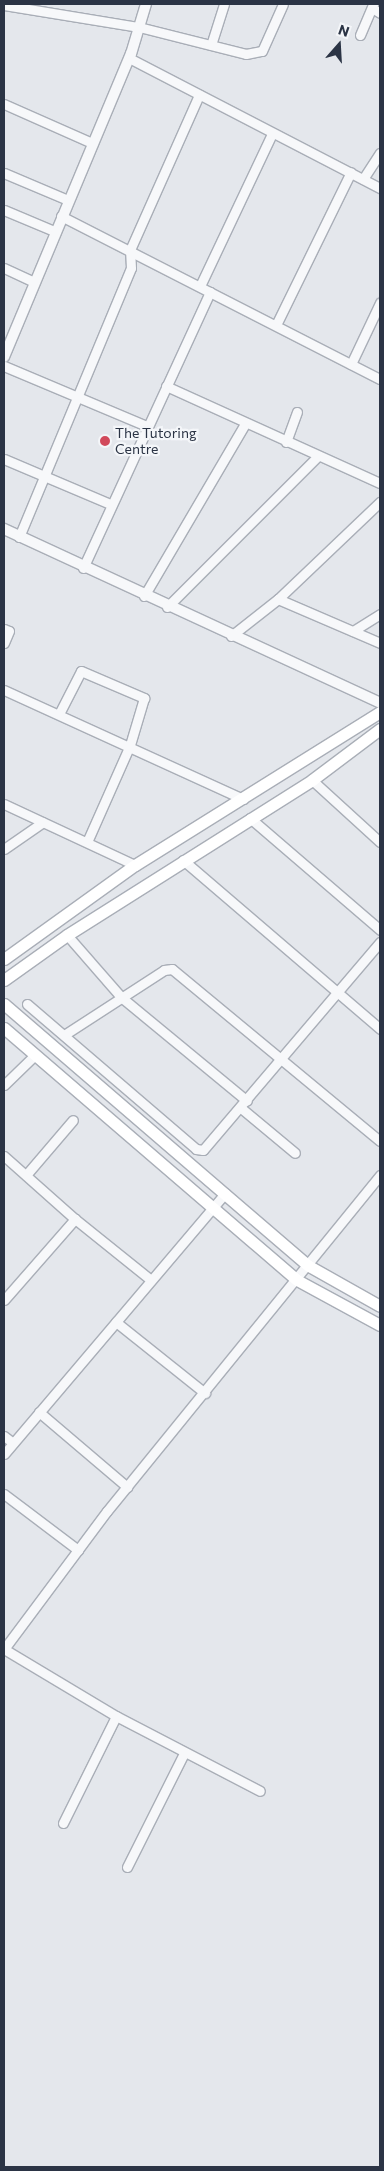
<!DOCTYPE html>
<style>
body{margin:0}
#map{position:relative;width:384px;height:2171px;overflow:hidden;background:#e4e7ec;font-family:Commissioner,sans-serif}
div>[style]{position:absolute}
.roads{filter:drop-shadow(1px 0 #a9aeb7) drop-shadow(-1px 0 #a9aeb7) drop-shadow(0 1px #a9aeb7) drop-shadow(0 -1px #a9aeb7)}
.minor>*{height:9px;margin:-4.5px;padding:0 4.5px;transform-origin:4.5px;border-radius:4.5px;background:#f7f8fa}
.tertiary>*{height:10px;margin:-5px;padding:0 5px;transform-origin:5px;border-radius:5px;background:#f7f8fa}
.secondary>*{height:11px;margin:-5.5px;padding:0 5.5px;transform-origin:5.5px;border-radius:5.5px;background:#fff}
.dots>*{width:14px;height:14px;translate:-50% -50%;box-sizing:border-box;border:2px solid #f4f6f9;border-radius:50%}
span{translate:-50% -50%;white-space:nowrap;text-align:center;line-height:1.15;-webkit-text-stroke:4.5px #f4f6f9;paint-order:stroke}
.poi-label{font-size:14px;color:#2b3445}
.left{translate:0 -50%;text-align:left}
.frame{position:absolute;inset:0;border:5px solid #2b3445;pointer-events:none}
.north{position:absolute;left:314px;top:20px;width:50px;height:50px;-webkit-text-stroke:4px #f4f6f9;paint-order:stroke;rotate:19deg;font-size:14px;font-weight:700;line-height:20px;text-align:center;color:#2b3445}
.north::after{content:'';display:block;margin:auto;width:18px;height:22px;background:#2b3445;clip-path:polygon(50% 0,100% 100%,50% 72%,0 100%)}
</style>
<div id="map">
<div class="roads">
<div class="minor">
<i style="left:4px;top:5px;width:137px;rotate:9.3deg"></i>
<i style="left:139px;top:27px;width:110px;rotate:14.2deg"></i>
<i style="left:246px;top:54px;width:16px;rotate:-11deg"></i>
<i style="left:262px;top:51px;width:51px;rotate:-65.9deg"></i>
<i style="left:372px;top:8px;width:9px;rotate:32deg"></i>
<i style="left:360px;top:35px;width:34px;rotate:-67deg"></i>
<i style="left:211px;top:45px;width:43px;rotate:-72.4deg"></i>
<i style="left:129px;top:58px;width:283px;rotate:27.4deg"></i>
<i style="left:4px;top:104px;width:96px;rotate:23.9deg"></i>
<i style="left:4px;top:173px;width:69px;rotate:22.9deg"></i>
<i style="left:363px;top:179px;width:31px;rotate:-57deg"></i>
<i style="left:4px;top:210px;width:54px;rotate:22.8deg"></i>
<i style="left:61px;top:216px;width:358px;rotate:27.1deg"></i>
<i style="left:4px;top:268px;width:33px;rotate:25deg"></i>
<i style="left:200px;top:286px;width:168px;rotate:-64.7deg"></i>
<i style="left:276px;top:325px;width:170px;rotate:-63.9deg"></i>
<i style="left:351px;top:364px;width:68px;rotate:-64.6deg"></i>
<i style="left:4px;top:366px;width:155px;rotate:22.8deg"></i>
<i style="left:166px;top:386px;width:235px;rotate:24.4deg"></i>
<i style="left:286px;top:442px;width:32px;rotate:-70deg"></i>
<i style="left:4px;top:459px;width:115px;rotate:23deg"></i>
<i style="left:19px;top:537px;width:291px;rotate:-67.4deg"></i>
<i style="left:131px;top:268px;width:18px;rotate:-93deg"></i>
<i style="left:130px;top:250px;width:170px;rotate:-66deg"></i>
<i style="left:83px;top:568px;width:304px;rotate:-65.3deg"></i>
<i style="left:144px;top:596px;width:199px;rotate:-59.6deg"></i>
<i style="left:278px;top:599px;width:111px;rotate:23.3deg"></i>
<i style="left:167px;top:607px;width:214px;rotate:-45deg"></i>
<i style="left:4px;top:629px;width:5px;rotate:22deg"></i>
<i style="left:9px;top:631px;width:13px;rotate:113deg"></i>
<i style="left:353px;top:631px;width:32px;rotate:-32deg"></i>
<i style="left:231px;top:636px;width:60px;rotate:-38.2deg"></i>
<i style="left:278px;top:599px;width:141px;rotate:-43.6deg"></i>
<i style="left:4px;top:690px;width:263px;rotate:24.5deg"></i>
<i style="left:59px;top:714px;width:48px;rotate:-62.9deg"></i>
<i style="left:81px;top:671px;width:69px;rotate:23.2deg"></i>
<i style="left:144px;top:698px;width:49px;rotate:106.6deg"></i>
<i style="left:130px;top:745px;width:106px;rotate:113.9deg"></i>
<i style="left:312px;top:780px;width:92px;rotate:42.4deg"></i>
<i style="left:4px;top:804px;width:145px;rotate:25deg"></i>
<i style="left:250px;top:818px;width:172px;rotate:40.7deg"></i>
<i style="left:4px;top:849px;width:47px;rotate:-34.7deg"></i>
<i style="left:183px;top:860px;width:260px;rotate:40.6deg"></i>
<i style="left:67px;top:935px;width:82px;rotate:48.9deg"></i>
<i style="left:121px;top:997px;width:163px;rotate:39.5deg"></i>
<i style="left:27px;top:1004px;width:223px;rotate:40.6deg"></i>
<i style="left:196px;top:1149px;width:7px;rotate:8deg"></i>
<i style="left:203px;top:1150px;width:273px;rotate:-49.6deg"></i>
<i style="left:64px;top:1035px;width:119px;rotate:-33deg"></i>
<i style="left:164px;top:970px;width:8px;rotate:-7deg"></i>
<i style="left:172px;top:969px;width:270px;rotate:39.6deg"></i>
<i style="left:4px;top:1085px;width:43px;rotate:-44.1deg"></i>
<i style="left:241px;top:1108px;width:70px;rotate:39.8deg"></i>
<i style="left:4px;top:1156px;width:95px;rotate:41.6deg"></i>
<i style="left:75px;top:1219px;width:97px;rotate:38.8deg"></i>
<i style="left:26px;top:1175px;width:72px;rotate:-49.5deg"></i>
<i style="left:4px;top:1300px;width:108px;rotate:-48.8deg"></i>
<i style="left:116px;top:1322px;width:114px;rotate:38.6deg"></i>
<i style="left:39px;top:1412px;width:116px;rotate:40.4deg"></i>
<i style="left:4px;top:1436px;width:11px;rotate:38deg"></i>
<i style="left:4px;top:1454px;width:342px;rotate:-49.7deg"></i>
<i style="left:4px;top:1494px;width:93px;rotate:37.1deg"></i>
<i style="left:4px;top:1649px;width:172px;rotate:-53.3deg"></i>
<i style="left:107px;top:1511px;width:433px;rotate:-50.9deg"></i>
<i style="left:4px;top:1649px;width:131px;rotate:30.9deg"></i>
<i style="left:116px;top:1716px;width:162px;rotate:27.5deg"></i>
<i style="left:63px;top:1823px;width:119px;rotate:-63.6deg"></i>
<i style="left:127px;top:1867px;width:127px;rotate:-63.4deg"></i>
</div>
<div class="tertiary">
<i style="left:4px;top:357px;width:329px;rotate:-67.3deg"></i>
<i style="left:131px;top:54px;width:52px;rotate:-73.3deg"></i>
<i style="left:4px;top:529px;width:414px;rotate:24.8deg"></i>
</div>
<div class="secondary">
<i style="left:4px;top:959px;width:161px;rotate:-35.7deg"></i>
<i style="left:135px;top:865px;width:289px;rotate:-32deg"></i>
<i style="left:4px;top:980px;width:77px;rotate:-35.5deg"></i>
<i style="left:67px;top:935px;width:290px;rotate:-32.3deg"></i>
<i style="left:312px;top:780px;width:85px;rotate:-36.9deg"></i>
<i style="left:4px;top:1004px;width:402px;rotate:40.7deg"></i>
<i style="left:309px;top:1266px;width:81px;rotate:29.4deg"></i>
<i style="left:4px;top:1028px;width:386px;rotate:40.7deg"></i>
<i style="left:297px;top:1280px;width:94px;rotate:28.5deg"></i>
</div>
</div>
<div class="dots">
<i style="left:105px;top:441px;background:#d1495b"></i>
</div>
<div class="poi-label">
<span class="left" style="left:115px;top:441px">The Tutoring<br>Centre</span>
</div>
<div class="frame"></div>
<div class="north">N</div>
</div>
